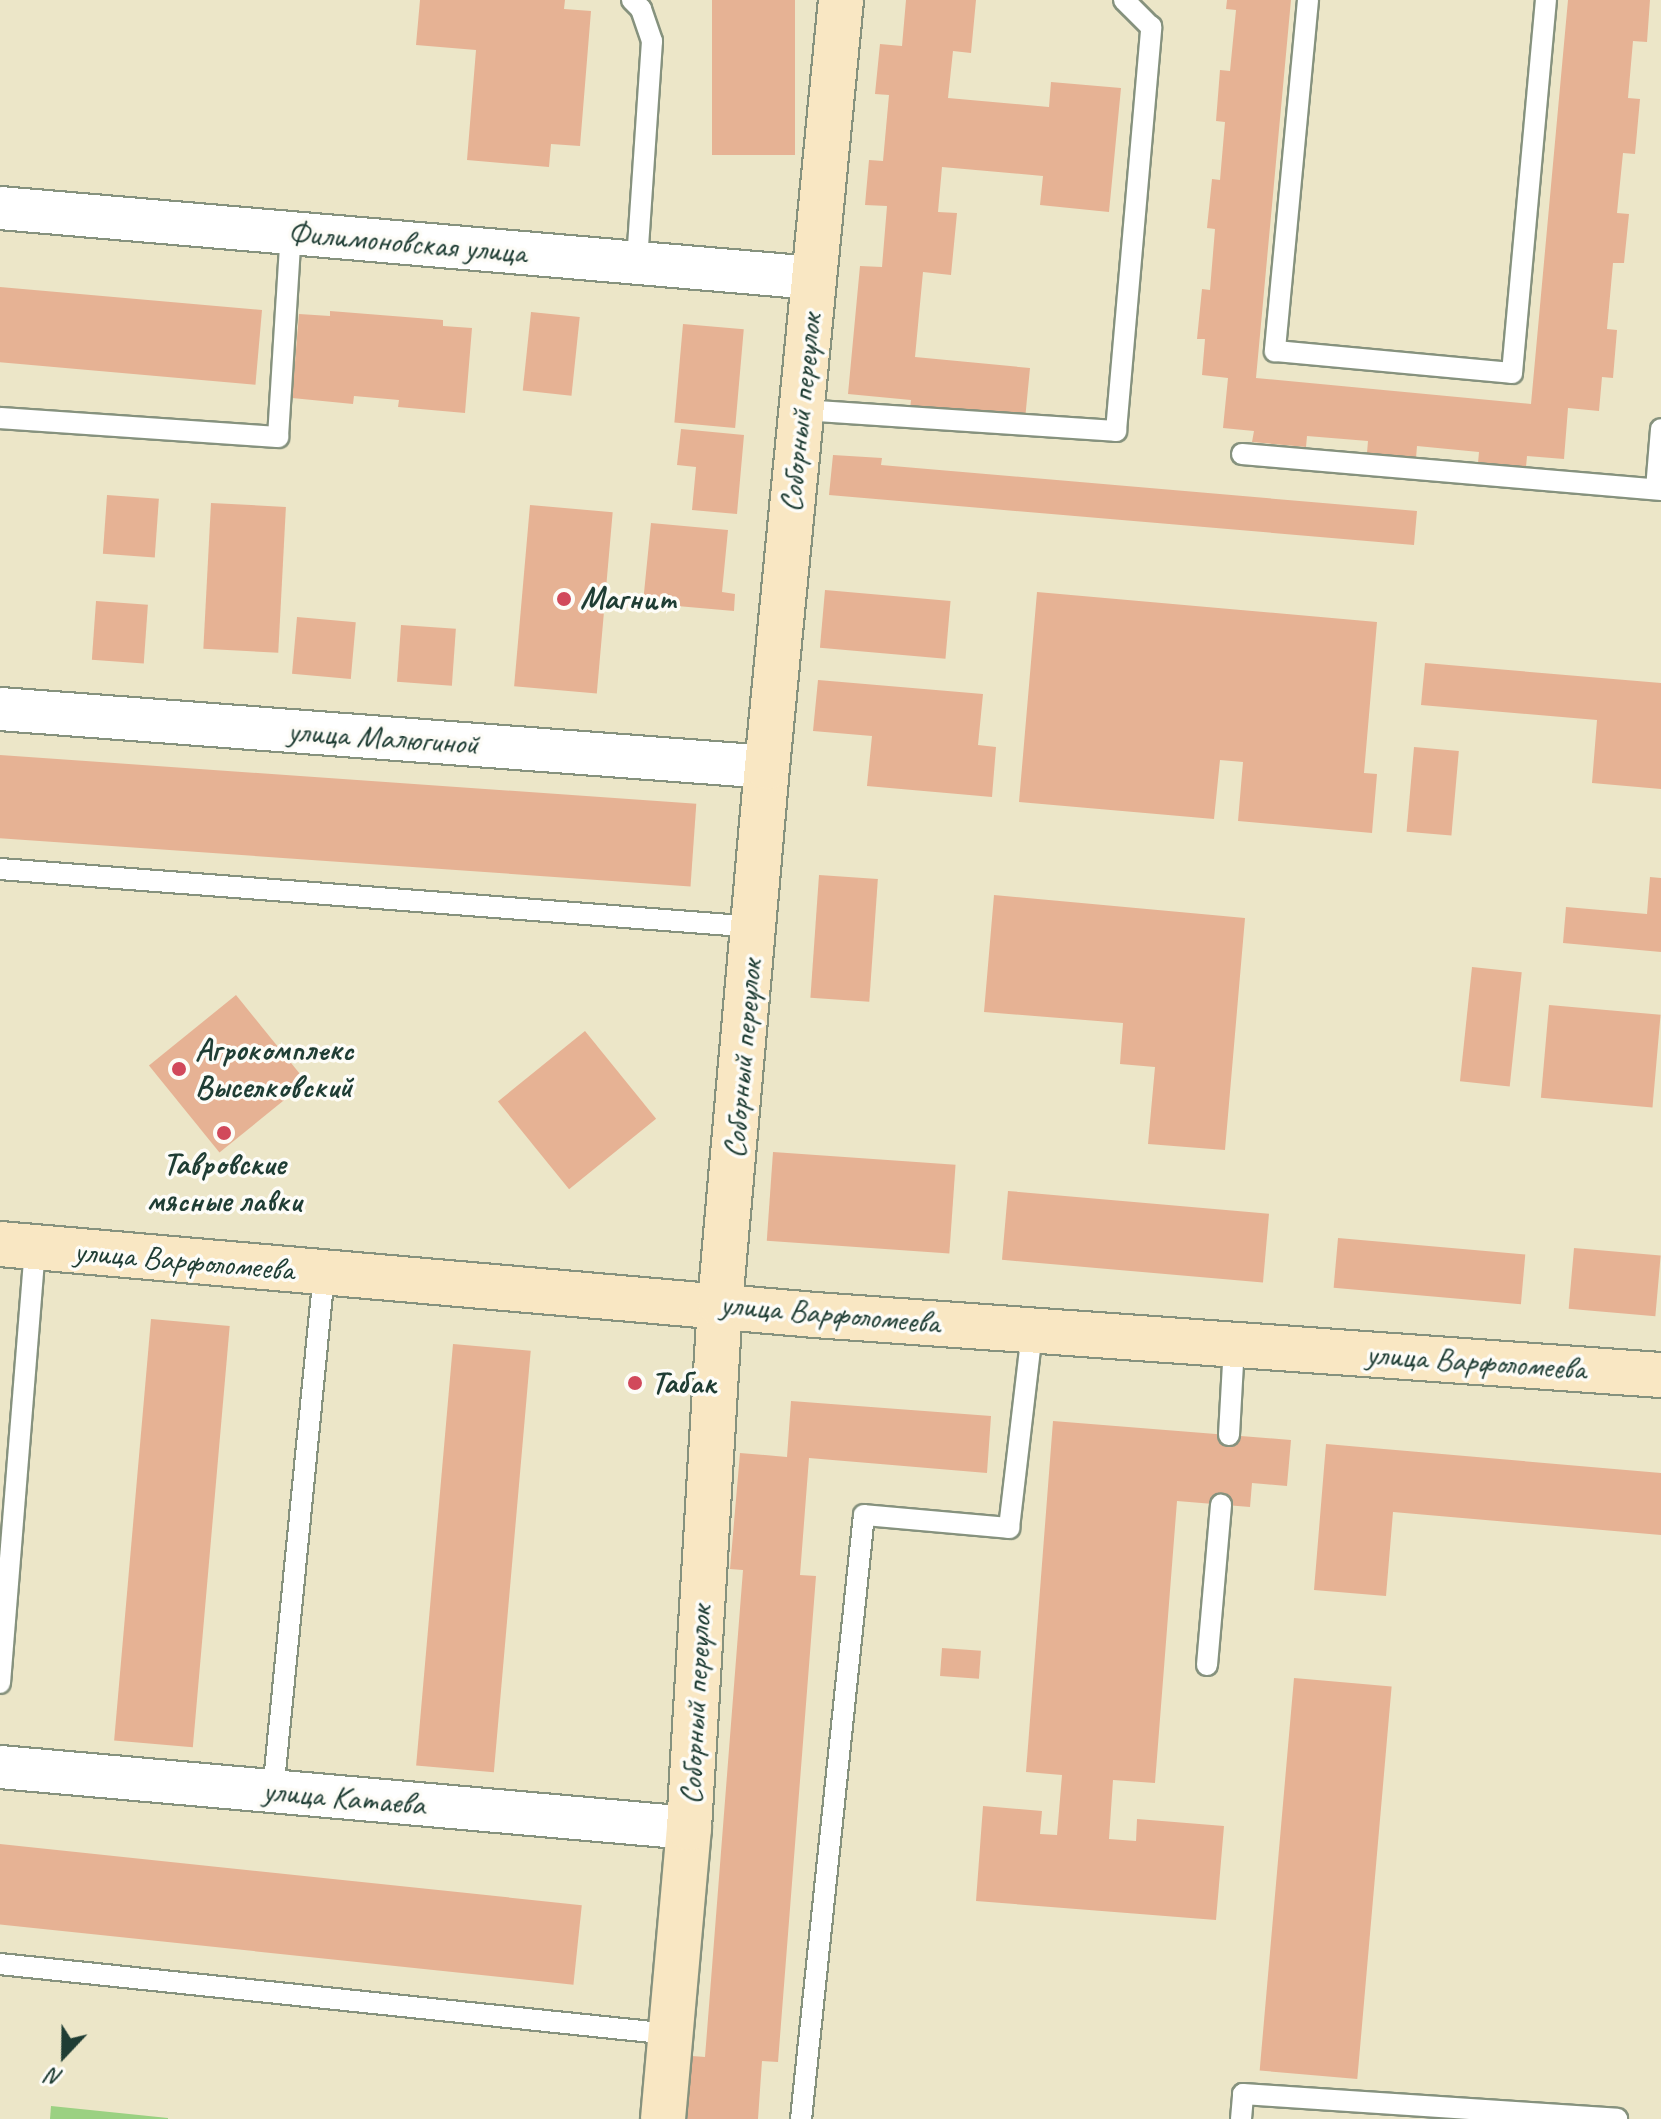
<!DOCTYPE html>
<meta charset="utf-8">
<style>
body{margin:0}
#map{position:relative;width:1661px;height:2119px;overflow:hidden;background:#ece6c8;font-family:Caveat,sans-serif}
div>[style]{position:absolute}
.green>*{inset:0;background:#9bd182}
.building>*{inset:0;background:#e6b294;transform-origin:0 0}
.roads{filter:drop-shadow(2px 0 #86927e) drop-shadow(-2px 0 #86927e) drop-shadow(0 2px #86927e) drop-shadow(0 -2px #86927e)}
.lane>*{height:20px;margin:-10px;padding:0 10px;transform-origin:10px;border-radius:10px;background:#fff}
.street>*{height:42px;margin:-21px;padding:0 21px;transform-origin:21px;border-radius:21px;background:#fff}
.secondary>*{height:44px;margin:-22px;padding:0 22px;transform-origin:22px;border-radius:22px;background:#f9e7c3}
.dots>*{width:22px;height:22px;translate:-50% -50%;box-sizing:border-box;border:4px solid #fdfcf7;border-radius:50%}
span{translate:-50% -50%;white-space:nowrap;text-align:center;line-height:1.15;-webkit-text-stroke:7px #fdfcf7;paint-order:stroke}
.street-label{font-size:32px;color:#1f3d34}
.poi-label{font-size:32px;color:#1f3d34;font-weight:700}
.left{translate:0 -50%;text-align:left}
.north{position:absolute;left:24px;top:2015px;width:80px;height:80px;-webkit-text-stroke:6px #fdfcf7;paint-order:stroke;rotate:202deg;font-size:22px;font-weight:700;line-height:32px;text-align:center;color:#1f3d34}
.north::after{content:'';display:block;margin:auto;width:28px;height:36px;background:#1f3d34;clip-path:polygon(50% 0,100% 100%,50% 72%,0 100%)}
</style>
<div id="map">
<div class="green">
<i style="clip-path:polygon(51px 2106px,168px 2118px,168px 2119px,50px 2119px)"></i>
</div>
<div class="building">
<i style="clip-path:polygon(420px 0,565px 0,564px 9px,591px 11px,580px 146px,551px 144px,549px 167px,467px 160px,476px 50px,416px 45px)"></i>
<i style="left:712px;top:0;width:83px;height:155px"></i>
<i style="clip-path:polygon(906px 0,976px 0,971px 53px,953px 51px,948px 98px,1049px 107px,1051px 82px,1121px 88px,1109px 212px,1040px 205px,1043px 176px,942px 167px,938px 212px,957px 213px,951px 275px,923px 272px,915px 357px,1030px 368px,1024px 430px,909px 419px,911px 400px,848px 394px,860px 266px,882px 267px,887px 206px,865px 205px,869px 160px,883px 161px,889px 95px,875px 94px,880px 44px,902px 46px)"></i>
<i style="clip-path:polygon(1227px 0,1291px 0,1256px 378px,1531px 404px,1568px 0,1650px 0,1647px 42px,1633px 41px,1628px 98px,1640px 99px,1635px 154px,1623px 153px,1617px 213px,1629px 214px,1624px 263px,1613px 263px,1607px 329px,1617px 330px,1613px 378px,1602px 377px,1599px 411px,1568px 408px,1564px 459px,1527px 456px,1526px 467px,1478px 463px,1479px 452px,1417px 446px,1416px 458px,1367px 453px,1368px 441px,1307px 436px,1306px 447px,1252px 442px,1254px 431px,1223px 428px,1228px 378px,1202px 375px,1205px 339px,1197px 339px,1202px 289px,1210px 290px,1215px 229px,1207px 228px,1212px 179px,1220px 180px,1225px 122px,1216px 121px,1220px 70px,1230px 71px,1236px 10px,1226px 9px)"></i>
<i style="left:0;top:287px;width:263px;height:75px;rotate:5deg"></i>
<i style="clip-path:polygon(330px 311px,443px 320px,443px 326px,472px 328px,465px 413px,398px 407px,399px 400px,354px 396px,353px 404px,292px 398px,299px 314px,330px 316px)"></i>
<i style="left:531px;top:312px;width:49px;height:79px;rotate:6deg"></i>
<i style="left:683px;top:324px;width:61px;height:99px;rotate:5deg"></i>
<i style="clip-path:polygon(681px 429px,744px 435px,737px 514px,692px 510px,696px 467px,677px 465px)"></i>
<i style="clip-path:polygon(833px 455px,882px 458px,881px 465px,1417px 511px,1414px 545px,829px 495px)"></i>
<i style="left:107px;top:495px;width:52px;height:59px;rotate:4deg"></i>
<i style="left:211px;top:503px;width:75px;height:146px;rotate:3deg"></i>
<i style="left:530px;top:505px;width:83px;height:182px;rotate:5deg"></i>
<i style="clip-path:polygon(651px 523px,728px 530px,722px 592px,735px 594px,734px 611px,643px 603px)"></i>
<i style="left:825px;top:590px;width:126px;height:58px;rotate:5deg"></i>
<i style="clip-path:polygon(1037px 592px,1377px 622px,1364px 773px,1377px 774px,1372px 833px,1238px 821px,1243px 762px,1220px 760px,1214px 819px,1019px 802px)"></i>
<i style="left:96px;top:601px;width:52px;height:59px;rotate:4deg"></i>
<i style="left:297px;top:617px;width:59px;height:57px;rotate:5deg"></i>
<i style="left:401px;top:625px;width:55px;height:57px;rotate:4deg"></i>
<i style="clip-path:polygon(1425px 663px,1661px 683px,1661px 789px,1592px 783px,1597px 720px,1421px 705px)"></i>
<i style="clip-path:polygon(818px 680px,983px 694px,978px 745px,996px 747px,992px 797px,867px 786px,872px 736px,813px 731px)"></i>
<i style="left:1414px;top:747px;width:45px;height:85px;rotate:5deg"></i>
<i style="left:0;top:755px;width:698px;height:83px;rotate:4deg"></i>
<i style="left:819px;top:875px;width:59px;height:123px;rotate:4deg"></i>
<i style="clip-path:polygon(1650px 877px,1661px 878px,1661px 952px,1563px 943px,1566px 907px,1647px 914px)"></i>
<i style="clip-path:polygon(994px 895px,1245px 918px,1225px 1150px,1148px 1144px,1155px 1067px,1120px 1064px,1123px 1023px,984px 1012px)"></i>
<i style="left:1472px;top:967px;width:50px;height:115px;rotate:6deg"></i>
<i style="left:236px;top:995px;width:112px;height:112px;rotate:51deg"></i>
<i style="left:1549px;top:1005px;width:112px;height:93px;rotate:5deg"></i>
<i style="left:585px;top:1031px;width:113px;height:112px;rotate:51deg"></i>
<i style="left:773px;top:1152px;width:183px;height:89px;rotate:4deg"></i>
<i style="left:1008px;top:1191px;width:262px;height:69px;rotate:5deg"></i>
<i style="left:1338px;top:1238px;width:188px;height:50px;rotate:5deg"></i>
<i style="left:1574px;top:1248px;width:87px;height:61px;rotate:5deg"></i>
<i style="left:151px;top:1319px;width:79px;height:423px;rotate:5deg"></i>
<i style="left:453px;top:1344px;width:78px;height:423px;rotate:5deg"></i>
<i style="clip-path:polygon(791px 1401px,991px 1416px,987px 1473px,809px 1458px,800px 1575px,816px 1576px,778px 2062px,762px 2061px,758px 2119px,687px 2119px,692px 2056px,705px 2057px,743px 1570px,730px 1569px,740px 1453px,787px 1457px)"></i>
<i style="clip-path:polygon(1053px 1421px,1291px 1440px,1287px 1486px,1252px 1483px,1250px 1507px,1177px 1501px,1155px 1783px,1113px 1780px,1109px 1839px,1136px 1841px,1137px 1819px,1224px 1826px,1216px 1920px,976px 1901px,983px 1806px,1042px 1811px,1040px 1834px,1057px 1835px,1062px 1775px,1026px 1772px)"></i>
<i style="clip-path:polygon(1326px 1444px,1661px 1473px,1661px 1535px,1393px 1512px,1386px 1596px,1314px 1590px)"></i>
<i style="left:942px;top:1648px;width:39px;height:28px;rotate:4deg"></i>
<i style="left:1294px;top:1678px;width:98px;height:394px;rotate:5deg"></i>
<i style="left:0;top:1844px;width:585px;height:80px;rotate:6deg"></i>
</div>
<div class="roads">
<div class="lane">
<i style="left:632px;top:0;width:13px;rotate:45deg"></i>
<i style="left:641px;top:9px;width:34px;rotate:71deg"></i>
<i style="left:652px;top:41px;width:223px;rotate:93.9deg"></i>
<i style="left:1308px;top:0;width:353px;rotate:95.4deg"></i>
<i style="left:1275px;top:351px;width:238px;rotate:5.3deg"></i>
<i style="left:1512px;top:373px;width:375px;rotate:-84.8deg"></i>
<i style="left:801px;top:410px;width:316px;rotate:3.8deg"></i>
<i style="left:1116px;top:431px;width:406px;rotate:-85deg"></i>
<i style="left:1151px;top:27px;width:38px;rotate:-135deg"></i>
<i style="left:0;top:418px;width:279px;rotate:3.9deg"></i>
<i style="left:278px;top:437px;width:204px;rotate:-86.4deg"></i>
<i style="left:1242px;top:454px;width:421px;rotate:4.9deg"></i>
<i style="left:1656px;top:489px;width:60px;rotate:-85.2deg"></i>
<i style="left:0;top:869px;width:757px;rotate:4.39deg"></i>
<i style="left:1229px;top:1435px;width:90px;rotate:-86.8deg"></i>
<i style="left:1207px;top:1665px;width:161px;rotate:-85deg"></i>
<i style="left:0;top:1683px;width:436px;rotate:-85.4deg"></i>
<i style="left:273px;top:1792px;width:521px;rotate:-84.39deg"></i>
<i style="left:0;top:1964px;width:675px;rotate:5.96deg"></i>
<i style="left:801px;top:2119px;width:607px;rotate:-84.05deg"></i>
<i style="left:864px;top:1515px;width:146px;rotate:5.1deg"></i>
<i style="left:1009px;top:1528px;width:198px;rotate:-83.3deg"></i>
<i style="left:1241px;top:2119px;width:25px;rotate:-85deg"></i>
<i style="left:1243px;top:2094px;width:375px;rotate:3.8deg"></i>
</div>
<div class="street">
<i style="left:0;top:208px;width:817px;rotate:4.92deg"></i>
<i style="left:0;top:709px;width:769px;rotate:4.32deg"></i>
<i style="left:0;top:1767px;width:692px;rotate:5.06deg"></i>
</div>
<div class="secondary">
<i style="left:0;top:1244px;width:818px;rotate:4.98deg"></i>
<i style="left:815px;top:1315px;width:848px;rotate:4.06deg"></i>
<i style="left:663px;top:2119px;width:292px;rotate:-84.9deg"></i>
<i style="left:689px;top:1828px;width:525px;rotate:-86.61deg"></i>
<i style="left:720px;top:1304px;width:539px;rotate:-85deg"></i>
<i style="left:767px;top:767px;width:771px;rotate:-84.49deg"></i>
</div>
</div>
<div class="dots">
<i style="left:564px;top:599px;background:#d1495b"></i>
<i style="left:179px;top:1069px;background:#d1495b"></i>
<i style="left:224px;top:1133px;background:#d1495b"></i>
<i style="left:635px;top:1383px;background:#d1495b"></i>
</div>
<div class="street-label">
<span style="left:407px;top:243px;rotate:5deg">Филимоновская улица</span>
<span style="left:801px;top:413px;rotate:-84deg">Соборный переулок</span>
<span style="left:383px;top:738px;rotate:4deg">улица Малюгиной</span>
<span style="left:743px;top:1059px;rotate:-85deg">Соборный переулок</span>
<span style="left:184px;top:1261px;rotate:5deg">улица Варфоломеева</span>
<span style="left:830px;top:1314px;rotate:5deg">улица Варфоломеева</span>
<span style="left:1476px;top:1362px;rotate:4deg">улица Варфоломеева</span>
<span style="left:696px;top:1705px;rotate:-87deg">Соборный переулок</span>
<span style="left:344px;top:1798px;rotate:5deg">улица Катаева</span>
</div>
<div class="poi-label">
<span class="left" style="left:580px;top:599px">Магнит</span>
<span class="left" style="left:195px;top:1069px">Агрокомплекс<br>Выселковский</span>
<span style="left:224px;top:1183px">Тавровские<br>мясные лавки</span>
<span class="left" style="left:651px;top:1383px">Табак</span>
</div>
<div class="north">N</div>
</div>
